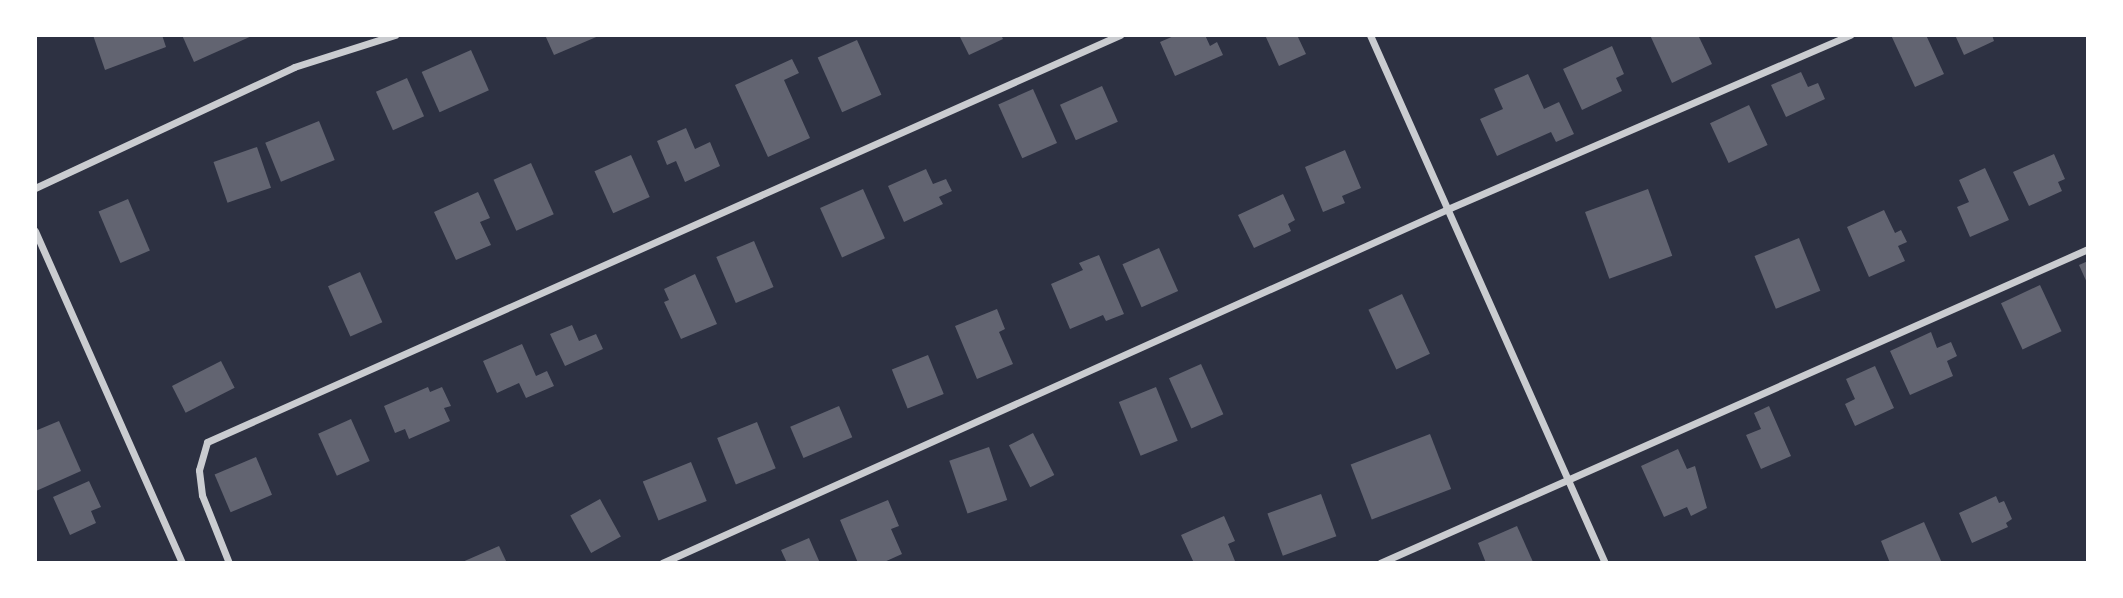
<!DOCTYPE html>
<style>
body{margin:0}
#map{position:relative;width:2123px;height:598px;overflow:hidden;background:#2d3142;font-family:Ubuntu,sans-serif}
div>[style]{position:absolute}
.building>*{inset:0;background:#626471;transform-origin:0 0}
.minor>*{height:7px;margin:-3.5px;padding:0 3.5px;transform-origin:3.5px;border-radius:3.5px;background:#caccd0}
span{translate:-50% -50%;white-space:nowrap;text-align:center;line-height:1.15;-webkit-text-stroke:7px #fff;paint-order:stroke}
.frame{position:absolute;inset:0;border:37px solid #fff;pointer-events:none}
</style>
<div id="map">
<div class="building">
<i style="clip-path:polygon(93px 35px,162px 35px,166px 47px,105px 70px)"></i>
<i style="clip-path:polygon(182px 35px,254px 35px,194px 62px)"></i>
<i style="clip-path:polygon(545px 35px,601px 35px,554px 55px)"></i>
<i style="clip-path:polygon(959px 35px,1001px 35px,1003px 39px,969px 55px)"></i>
<i style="clip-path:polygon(1176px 35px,1205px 35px,1210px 46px,1217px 42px,1223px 55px,1175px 76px,1160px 42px)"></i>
<i style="clip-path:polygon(1265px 35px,1297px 35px,1306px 54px,1279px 66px)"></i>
<i style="clip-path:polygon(1650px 35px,1698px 35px,1712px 64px,1672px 83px)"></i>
<i style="clip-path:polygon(1891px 35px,1926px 35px,1944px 74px,1915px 87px)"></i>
<i style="clip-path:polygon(1955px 35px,1992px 35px,1994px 41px,1964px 55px)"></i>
<i style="left:857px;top:40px;width:60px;height:43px;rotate:66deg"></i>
<i style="clip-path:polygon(1612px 46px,1624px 74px,1616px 78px,1622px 91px,1582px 110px,1563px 69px)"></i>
<i style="left:471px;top:50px;width:44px;height:54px;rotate:66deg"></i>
<i style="clip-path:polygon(792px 59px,799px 73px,784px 80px,810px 138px,768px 157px,735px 85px)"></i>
<i style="clip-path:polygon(1801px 72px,1808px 87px,1818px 83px,1825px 99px,1786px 117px,1771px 85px)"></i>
<i style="clip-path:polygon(1528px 74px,1544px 109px,1559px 102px,1574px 134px,1556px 142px,1551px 132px,1497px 156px,1480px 119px,1503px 109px,1494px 89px)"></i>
<i style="left:407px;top:78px;width:42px;height:34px;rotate:66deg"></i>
<i style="left:1102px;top:86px;width:39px;height:46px;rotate:66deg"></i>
<i style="left:1033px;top:89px;width:59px;height:38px;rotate:66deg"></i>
<i style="left:1749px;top:105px;width:44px;height:43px;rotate:65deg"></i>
<i style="left:319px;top:121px;width:42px;height:58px;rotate:68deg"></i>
<i style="clip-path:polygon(686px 128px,695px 149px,710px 142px,720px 166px,685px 182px,676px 161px,667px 165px,657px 141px)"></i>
<i style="left:257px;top:147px;width:43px;height:46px;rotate:71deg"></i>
<i style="clip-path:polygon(1345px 150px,1361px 188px,1342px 196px,1345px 203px,1323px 212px,1305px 167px)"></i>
<i style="clip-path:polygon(2054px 154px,2065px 179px,2058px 182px,2062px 191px,2029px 206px,2013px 172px)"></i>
<i style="left:631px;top:155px;width:46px;height:40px;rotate:66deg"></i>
<i style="left:531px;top:163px;width:56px;height:41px;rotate:66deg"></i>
<i style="clip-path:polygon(1985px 168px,2009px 220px,1970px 237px,1957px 207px,1969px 202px,1959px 180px)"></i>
<i style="clip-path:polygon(926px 169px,933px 184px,946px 179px,952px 191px,939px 197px,943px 204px,904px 222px,888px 186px)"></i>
<i style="left:863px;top:189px;width:54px;height:47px;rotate:66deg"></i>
<i style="left:1648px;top:189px;width:71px;height:67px;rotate:70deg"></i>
<i style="clip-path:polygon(478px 192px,490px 218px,480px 222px,491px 245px,456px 260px,434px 212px)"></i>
<i style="clip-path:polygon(1283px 194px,1295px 220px,1288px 224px,1291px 231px,1254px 248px,1238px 215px)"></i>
<i style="left:128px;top:199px;width:56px;height:32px;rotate:67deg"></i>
<i style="clip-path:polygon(1884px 210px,1895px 233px,1901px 230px,1907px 242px,1898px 246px,1905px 261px,1869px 277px,1847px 227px)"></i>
<i style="left:1799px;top:238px;width:57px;height:48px;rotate:68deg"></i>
<i style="left:754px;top:241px;width:50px;height:41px;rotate:67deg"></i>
<i style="left:1159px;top:248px;width:47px;height:40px;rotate:66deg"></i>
<i style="clip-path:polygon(1099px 255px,1124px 314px,1106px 321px,1103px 315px,1070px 329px,1051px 284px,1083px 270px,1079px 263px)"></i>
<i style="clip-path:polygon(2088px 261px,2088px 285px,2079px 265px)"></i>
<i style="left:360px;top:272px;width:55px;height:35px;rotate:66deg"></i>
<i style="clip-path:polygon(695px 274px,717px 324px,681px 339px,664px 302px,669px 300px,664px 289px)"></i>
<i style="left:2040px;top:285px;width:51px;height:43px;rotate:65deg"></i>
<i style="left:1402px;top:294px;width:66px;height:37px;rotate:65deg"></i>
<i style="clip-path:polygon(997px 309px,1005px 329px,999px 332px,1013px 364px,977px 379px,955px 326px)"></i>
<i style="clip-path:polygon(572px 325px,579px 341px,596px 334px,603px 349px,565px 366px,550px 334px)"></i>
<i style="clip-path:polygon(1931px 332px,1937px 348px,1951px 342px,1957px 356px,1947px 361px,1953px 376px,1910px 395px,1890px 351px)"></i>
<i style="clip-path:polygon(522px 344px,536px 376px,547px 371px,554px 386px,526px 398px,519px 383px,497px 393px,483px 361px)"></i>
<i style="left:928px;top:355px;width:42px;height:39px;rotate:68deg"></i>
<i style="left:221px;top:361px;width:30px;height:55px;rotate:63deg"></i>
<i style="left:1201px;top:364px;width:55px;height:35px;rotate:66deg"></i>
<i style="clip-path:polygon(1875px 366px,1894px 408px,1855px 426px,1845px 404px,1855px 399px,1846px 379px)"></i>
<i style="clip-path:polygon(428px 387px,430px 392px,442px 387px,451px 406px,444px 408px,450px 421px,409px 439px,405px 429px,395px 433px,384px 406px)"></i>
<i style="left:1156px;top:387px;width:58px;height:40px;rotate:68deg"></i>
<i style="left:839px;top:406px;width:34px;height:53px;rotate:67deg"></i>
<i style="clip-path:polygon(1769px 406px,1791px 456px,1761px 469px,1746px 435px,1761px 429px,1754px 413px)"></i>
<i style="left:351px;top:419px;width:46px;height:36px;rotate:66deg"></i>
<i style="clip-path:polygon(59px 421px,81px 471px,36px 491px,35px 431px)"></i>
<i style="left:757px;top:422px;width:50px;height:43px;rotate:68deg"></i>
<i style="left:1033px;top:433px;width:47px;height:27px;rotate:63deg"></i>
<i style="left:1430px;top:434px;width:59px;height:85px;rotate:69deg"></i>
<i style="left:989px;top:447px;width:56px;height:42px;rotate:71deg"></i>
<i style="clip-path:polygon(1678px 449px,1687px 469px,1695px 466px,1707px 508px,1691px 516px,1687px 507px,1664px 517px,1641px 466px)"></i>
<i style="left:256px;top:457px;width:41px;height:45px;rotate:67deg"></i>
<i style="left:691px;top:462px;width:42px;height:52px;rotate:68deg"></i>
<i style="clip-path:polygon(89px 481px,101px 507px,91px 511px,96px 523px,70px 535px,53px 497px)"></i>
<i style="left:1321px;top:494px;width:45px;height:57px;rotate:70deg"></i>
<i style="clip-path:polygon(1996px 496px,1999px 503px,2004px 501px,2012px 519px,2006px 523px,2008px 527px,1972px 543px,1959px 513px)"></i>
<i style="left:600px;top:499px;width:43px;height:34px;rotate:61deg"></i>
<i style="clip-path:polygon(888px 500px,899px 526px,891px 529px,902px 554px,882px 563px,858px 563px,840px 520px)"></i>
<i style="clip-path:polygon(1224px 516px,1235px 541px,1228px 544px,1235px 561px,1194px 563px,1181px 535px)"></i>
<i style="clip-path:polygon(1924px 522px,1942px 563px,1890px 563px,1881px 541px)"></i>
<i style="clip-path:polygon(1517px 526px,1533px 562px,1486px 563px,1478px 543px)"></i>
<i style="clip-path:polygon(809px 538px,820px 563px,787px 563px,781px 550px)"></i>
<i style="clip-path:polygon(499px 546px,507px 563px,460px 563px)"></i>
</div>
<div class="minor">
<i style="left:1370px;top:35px;width:578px;rotate:66.01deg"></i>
<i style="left:35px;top:188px;width:286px;rotate:-25deg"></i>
<i style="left:294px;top:67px;width:106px;rotate:-17.6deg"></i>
<i style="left:35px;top:231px;width:363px;rotate:66.1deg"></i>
<i style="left:229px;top:563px;width:73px;rotate:-111.7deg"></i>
<i style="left:202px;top:495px;width:25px;rotate:-97deg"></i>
<i style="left:199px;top:470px;width:29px;rotate:-74deg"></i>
<i style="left:207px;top:442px;width:1000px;rotate:-24.03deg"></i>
<i style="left:662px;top:563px;width:864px;rotate:-24.25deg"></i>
<i style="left:1450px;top:208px;width:436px;rotate:-23.4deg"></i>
<i style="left:1380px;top:563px;width:775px;rotate:-23.92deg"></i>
</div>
<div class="frame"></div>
</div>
